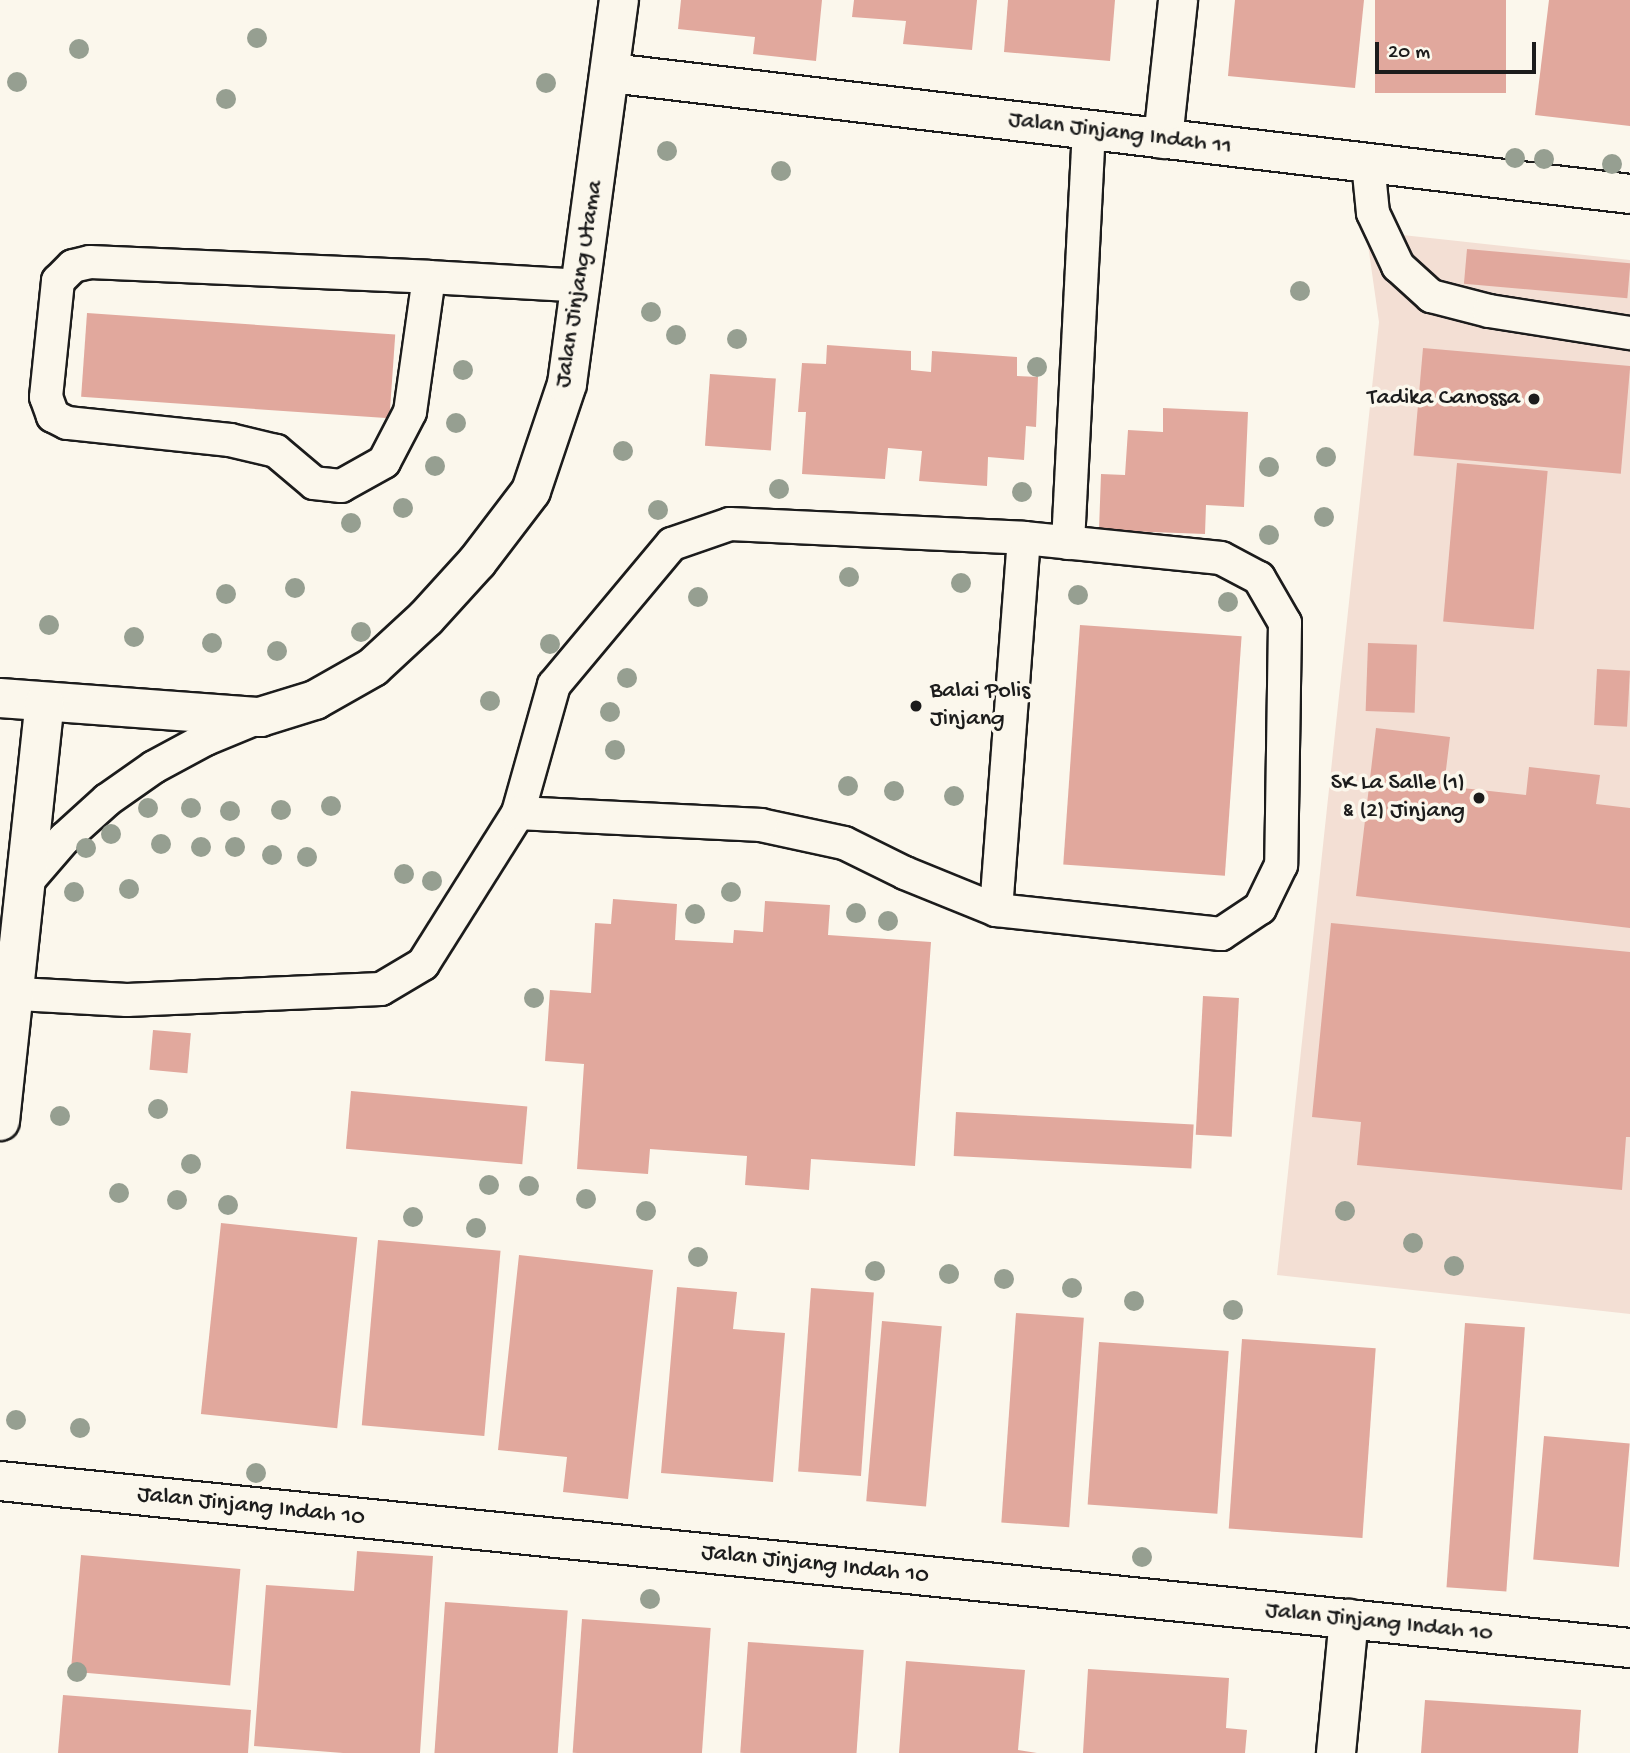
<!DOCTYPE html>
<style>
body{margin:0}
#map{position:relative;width:1630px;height:1753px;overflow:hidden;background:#fbf7ec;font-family:"Gochi Hand",sans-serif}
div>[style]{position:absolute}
.built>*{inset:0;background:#f3dfd4}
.building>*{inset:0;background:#e1a89d;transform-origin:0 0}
.roads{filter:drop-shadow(2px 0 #1c1c1c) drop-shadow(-2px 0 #1c1c1c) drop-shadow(0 2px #1c1c1c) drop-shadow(0 -2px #1c1c1c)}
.service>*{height:32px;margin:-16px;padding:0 16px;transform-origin:16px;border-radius:16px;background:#fbf7ec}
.minor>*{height:38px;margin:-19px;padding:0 19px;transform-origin:19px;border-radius:19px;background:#fbf7ec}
.trees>*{width:20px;height:20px;margin:-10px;border-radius:50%;background:#969f91}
.dots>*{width:19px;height:19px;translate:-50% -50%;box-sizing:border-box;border:4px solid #fbf7ec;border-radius:50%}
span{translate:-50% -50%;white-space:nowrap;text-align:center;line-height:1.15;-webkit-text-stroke:7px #fbf7ec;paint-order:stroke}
.street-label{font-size:24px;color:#1c1c1c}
.poi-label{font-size:24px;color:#1c1c1c}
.right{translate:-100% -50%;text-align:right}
.left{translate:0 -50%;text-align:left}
.scale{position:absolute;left:1375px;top:42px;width:161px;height:32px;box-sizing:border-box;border:4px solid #1c1c1c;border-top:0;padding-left:9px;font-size:21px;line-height:24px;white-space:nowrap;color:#1c1c1c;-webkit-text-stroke:5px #fbf7ec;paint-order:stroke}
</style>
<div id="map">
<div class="built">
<i style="clip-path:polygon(1366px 231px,1630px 260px,1630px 1314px,1277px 1275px,1379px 322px)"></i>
</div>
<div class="building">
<i style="clip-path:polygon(681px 0,822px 0,816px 61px,753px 54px,755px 37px,678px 29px)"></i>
<i style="clip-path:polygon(854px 0,977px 0,972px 50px,903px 44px,906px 21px,852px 17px)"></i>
<i style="clip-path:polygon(1008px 0,1115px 0,1110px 61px,1004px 52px)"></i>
<i style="clip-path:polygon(1235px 0,1364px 0,1355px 88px,1228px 76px)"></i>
<i style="left:1375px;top:0;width:131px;height:93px"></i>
<i style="clip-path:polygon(1549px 0,1630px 0,1630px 126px,1535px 115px)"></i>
<i style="left:1467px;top:249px;width:164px;height:35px;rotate:5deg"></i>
<i style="left:87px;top:313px;width:309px;height:84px;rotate:4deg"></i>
<i style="clip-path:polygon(827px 345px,911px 351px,911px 370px,931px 372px,932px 351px,1017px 357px,1017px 376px,1038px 377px,1036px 427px,1026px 426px,1024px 460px,988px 457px,987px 486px,919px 481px,922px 451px,888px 448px,885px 479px,802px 474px,806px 412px,798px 412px,802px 363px,826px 364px)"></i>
<i style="left:1423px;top:348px;width:208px;height:108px;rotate:5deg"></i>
<i style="left:710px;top:374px;width:66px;height:72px;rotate:4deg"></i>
<i style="clip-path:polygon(1163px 408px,1248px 412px,1244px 507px,1206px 505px,1205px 534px,1099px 530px,1101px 474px,1125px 475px,1128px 430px,1163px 432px)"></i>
<i style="left:1457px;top:463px;width:91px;height:159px;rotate:5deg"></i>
<i style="left:1080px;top:625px;width:162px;height:240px;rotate:4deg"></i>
<i style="left:1368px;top:643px;width:49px;height:68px;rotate:2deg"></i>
<i style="left:1597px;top:669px;width:33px;height:56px;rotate:3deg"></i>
<i style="clip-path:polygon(1376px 728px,1450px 737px,1444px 786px,1526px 795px,1529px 767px,1600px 775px,1596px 804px,1630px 808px,1630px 928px,1356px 896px)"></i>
<i style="clip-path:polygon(613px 899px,677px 904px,675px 940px,733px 943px,734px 930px,763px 932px,765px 901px,830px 905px,828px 935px,931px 942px,915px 1166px,811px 1159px,809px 1190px,745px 1185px,747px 1156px,650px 1149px,648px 1174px,577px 1169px,584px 1064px,545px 1061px,550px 990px,591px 993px,595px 923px,611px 924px)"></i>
<i style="clip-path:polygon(1331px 923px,1630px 952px,1630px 1137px,1626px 1137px,1622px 1190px,1357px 1165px,1361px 1122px,1312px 1117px)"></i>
<i style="left:1203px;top:996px;width:36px;height:139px;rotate:3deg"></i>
<i style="left:153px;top:1030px;width:38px;height:40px;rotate:5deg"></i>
<i style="left:351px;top:1091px;width:177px;height:58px;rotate:5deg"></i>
<i style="left:956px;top:1112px;width:238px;height:44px;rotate:3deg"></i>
<i style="left:221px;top:1223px;width:137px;height:192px;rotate:6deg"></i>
<i style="left:378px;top:1240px;width:123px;height:186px;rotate:5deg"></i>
<i style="clip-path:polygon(519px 1255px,653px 1270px,628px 1499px,563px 1492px,567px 1457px,498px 1450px)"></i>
<i style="clip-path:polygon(677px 1287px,737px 1292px,733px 1329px,785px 1333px,773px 1482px,661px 1473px)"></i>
<i style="left:811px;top:1288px;width:63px;height:184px;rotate:4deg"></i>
<i style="left:1016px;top:1313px;width:68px;height:210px;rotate:4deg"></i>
<i style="left:882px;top:1321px;width:60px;height:181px;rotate:5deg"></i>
<i style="left:1465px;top:1323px;width:60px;height:265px;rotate:4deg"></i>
<i style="left:1242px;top:1339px;width:134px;height:190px;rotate:4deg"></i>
<i style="left:1099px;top:1342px;width:130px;height:163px;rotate:4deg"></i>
<i style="left:1544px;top:1436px;width:86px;height:124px;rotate:5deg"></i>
<i style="clip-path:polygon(357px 1551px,433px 1556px,420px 1753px,343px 1753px,254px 1746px,266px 1585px,354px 1591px)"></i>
<i style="left:81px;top:1555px;width:160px;height:117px;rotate:5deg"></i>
<i style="left:445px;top:1602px;width:123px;height:152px;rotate:4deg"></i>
<i style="left:582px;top:1619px;width:129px;height:134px;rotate:4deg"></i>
<i style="left:748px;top:1642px;width:116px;height:111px;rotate:4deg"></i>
<i style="clip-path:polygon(906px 1661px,1025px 1670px,1018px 1750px,1037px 1753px,899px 1753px)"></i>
<i style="clip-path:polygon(1088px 1669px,1229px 1678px,1226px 1728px,1247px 1730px,1245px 1753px,1083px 1753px)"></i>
<i style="clip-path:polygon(63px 1695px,251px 1710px,248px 1753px,58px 1753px)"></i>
<i style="clip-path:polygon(1425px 1700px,1581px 1710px,1578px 1753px,1421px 1753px)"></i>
</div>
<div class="roads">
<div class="service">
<i style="left:1368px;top:163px;width:50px;rotate:84.3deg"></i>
<i style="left:1373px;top:213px;width:59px;rotate:64.7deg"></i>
<i style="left:1398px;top:266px;width:45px;rotate:42.3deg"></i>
<i style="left:1431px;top:296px;width:60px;rotate:14.5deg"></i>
<i style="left:1489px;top:311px;width:143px;rotate:8.9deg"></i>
<i style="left:429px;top:277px;width:136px;rotate:98deg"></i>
<i style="left:410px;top:412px;width:56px;rotate:117.5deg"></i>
<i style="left:384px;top:462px;width:49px;rotate:150.8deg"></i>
<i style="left:341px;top:486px;width:27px;rotate:-174deg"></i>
<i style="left:314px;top:483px;width:50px;rotate:-139.9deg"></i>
<i style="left:276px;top:451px;width:47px;rotate:-166.6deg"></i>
<i style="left:230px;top:440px;width:164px;rotate:-174deg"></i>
<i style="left:67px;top:423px;width:16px;rotate:-153deg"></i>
<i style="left:53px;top:416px;width:20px;rotate:-110deg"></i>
<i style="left:46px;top:397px;width:117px;rotate:-84.1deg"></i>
<i style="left:58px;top:281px;width:21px;rotate:-45deg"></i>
<i style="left:73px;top:266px;width:17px;rotate:-13deg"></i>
<i style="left:90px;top:262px;width:339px;rotate:2.5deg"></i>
<i style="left:429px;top:277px;width:154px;rotate:3.3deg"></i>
<i style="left:1068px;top:543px;width:414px;rotate:-87.1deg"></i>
<i style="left:25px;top:884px;width:60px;rotate:-49.1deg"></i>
<i style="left:64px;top:839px;width:58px;rotate:-42.2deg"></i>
<i style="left:107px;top:800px;width:57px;rotate:-35.1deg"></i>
<i style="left:154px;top:767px;width:59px;rotate:-28.3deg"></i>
<i style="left:206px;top:739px;width:57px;rotate:-22.5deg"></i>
<i style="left:996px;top:910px;width:373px;rotate:-85.7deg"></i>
<i style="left:0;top:993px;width:127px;rotate:3.2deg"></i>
<i style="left:127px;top:1000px;width:254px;rotate:-2.5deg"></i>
<i style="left:381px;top:989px;width:49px;rotate:-30.8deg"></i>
<i style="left:423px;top:964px;width:178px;rotate:-57.8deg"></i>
<i style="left:518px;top:813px;width:133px;rotate:-74.3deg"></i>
<i style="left:554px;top:685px;width:184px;rotate:-50.1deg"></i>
<i style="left:672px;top:544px;width:61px;rotate:-19deg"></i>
<i style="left:730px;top:524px;width:294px;rotate:2.7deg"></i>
<i style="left:1024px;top:538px;width:198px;rotate:5.8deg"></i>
<i style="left:1221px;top:558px;width:43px;rotate:27.8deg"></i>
<i style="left:1259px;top:578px;width:52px;rotate:60deg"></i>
<i style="left:1285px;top:623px;width:242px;rotate:90.9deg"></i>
<i style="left:1281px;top:865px;width:48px;rotate:116deg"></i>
<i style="left:1260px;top:908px;width:47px;rotate:146.3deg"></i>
<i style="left:1221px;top:934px;width:226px;rotate:-173.9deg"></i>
<i style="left:996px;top:910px;width:98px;rotate:-157.9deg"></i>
<i style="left:905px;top:873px;width:68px;rotate:-153.8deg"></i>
<i style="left:844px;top:843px;width:85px;rotate:-167.8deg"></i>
<i style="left:761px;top:825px;width:243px;rotate:-177.2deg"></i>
</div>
<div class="minor">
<i style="left:611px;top:73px;width:1026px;rotate:6.77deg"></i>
<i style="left:1163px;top:139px;width:140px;rotate:-83.8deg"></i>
<i style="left:0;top:698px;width:261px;rotate:4.2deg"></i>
<i style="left:260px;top:717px;width:58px;rotate:-17.2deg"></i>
<i style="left:315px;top:700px;width:67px;rotate:-29.6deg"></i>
<i style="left:373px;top:667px;width:72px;rotate:-42.8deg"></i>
<i style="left:426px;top:618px;width:76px;rotate:-47.7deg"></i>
<i style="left:477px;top:562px;width:89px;rotate:-52.7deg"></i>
<i style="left:531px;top:491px;width:113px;rotate:-71.4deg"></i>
<i style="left:567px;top:384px;width:388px;rotate:-82.3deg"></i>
<i style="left:0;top:1121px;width:420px;rotate:-83.9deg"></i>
<i style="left:0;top:1481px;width:1639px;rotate:5.85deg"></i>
<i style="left:1336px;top:1753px;width:135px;rotate:-84.5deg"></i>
</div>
</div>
<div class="trees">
<i style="left:257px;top:38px"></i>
<i style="left:79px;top:49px"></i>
<i style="left:17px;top:82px"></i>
<i style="left:546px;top:83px"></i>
<i style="left:226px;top:99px"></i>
<i style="left:667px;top:151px"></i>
<i style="left:1515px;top:158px"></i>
<i style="left:1544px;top:159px"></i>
<i style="left:1612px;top:164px"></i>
<i style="left:781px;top:171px"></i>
<i style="left:1300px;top:291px"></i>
<i style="left:651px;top:312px"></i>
<i style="left:676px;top:335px"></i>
<i style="left:737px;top:339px"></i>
<i style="left:1037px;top:367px"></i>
<i style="left:463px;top:370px"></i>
<i style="left:456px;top:423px"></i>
<i style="left:623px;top:451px"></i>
<i style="left:1326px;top:457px"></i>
<i style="left:435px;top:466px"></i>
<i style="left:1269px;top:467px"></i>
<i style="left:779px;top:489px"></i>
<i style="left:1022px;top:492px"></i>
<i style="left:403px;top:508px"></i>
<i style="left:658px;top:510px"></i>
<i style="left:1324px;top:517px"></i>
<i style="left:351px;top:523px"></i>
<i style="left:1269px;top:535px"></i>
<i style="left:849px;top:577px"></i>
<i style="left:961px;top:583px"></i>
<i style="left:295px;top:588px"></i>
<i style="left:226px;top:594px"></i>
<i style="left:1078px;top:595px"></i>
<i style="left:698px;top:597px"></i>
<i style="left:1228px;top:602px"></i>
<i style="left:49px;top:625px"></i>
<i style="left:361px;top:632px"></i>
<i style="left:134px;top:637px"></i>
<i style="left:212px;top:643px"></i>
<i style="left:550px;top:644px"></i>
<i style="left:277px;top:651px"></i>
<i style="left:627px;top:678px"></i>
<i style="left:490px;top:701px"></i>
<i style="left:610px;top:712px"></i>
<i style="left:615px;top:750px"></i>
<i style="left:848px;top:786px"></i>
<i style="left:894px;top:791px"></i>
<i style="left:954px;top:796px"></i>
<i style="left:331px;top:806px"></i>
<i style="left:148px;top:808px"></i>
<i style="left:191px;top:808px"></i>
<i style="left:281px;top:810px"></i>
<i style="left:230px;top:811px"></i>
<i style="left:111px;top:834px"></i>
<i style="left:161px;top:844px"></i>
<i style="left:201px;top:847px"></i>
<i style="left:235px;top:847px"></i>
<i style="left:86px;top:848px"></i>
<i style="left:272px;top:855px"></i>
<i style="left:307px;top:857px"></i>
<i style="left:404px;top:874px"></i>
<i style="left:432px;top:881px"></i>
<i style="left:129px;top:889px"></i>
<i style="left:74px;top:892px"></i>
<i style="left:731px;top:892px"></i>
<i style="left:856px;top:913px"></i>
<i style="left:695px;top:914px"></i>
<i style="left:888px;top:921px"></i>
<i style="left:534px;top:998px"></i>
<i style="left:158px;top:1109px"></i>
<i style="left:60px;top:1116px"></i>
<i style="left:191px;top:1164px"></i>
<i style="left:489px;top:1185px"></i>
<i style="left:529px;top:1186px"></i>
<i style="left:119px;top:1193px"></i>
<i style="left:586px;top:1199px"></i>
<i style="left:177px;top:1200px"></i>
<i style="left:228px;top:1205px"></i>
<i style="left:646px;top:1211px"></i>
<i style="left:1345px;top:1211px"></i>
<i style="left:413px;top:1217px"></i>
<i style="left:476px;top:1228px"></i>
<i style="left:1413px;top:1243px"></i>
<i style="left:698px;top:1257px"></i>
<i style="left:1454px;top:1266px"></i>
<i style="left:875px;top:1271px"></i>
<i style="left:949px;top:1274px"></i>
<i style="left:1004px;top:1279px"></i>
<i style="left:1072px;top:1288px"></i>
<i style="left:1134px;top:1301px"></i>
<i style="left:1233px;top:1310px"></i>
<i style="left:16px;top:1420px"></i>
<i style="left:80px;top:1428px"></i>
<i style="left:256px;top:1473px"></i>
<i style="left:1142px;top:1557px"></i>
<i style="left:650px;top:1599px"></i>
<i style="left:77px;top:1672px"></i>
</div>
<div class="dots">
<i style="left:1534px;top:399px;background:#1c1c1c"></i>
<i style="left:916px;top:706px;background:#1c1c1c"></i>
<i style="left:1479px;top:798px;background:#1c1c1c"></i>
</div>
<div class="street-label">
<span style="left:1120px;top:134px;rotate:7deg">Jalan Jinjang Indah 11</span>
<span style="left:580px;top:284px;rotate:-81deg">Jalan Jinjang Utama</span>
<span style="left:251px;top:1507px;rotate:6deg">Jalan Jinjang Indah 10</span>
<span style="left:815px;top:1565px;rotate:6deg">Jalan Jinjang Indah 10</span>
<span style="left:1379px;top:1623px;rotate:6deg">Jalan Jinjang Indah 10</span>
</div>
<div class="poi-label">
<span class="right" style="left:1520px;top:399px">Tadika Canossa</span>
<span class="left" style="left:930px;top:706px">Balai Polis<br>Jinjang</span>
<span class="right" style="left:1465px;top:798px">SK La Salle (1)<br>&amp; (2) Jinjang</span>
</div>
<div class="scale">20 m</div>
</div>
